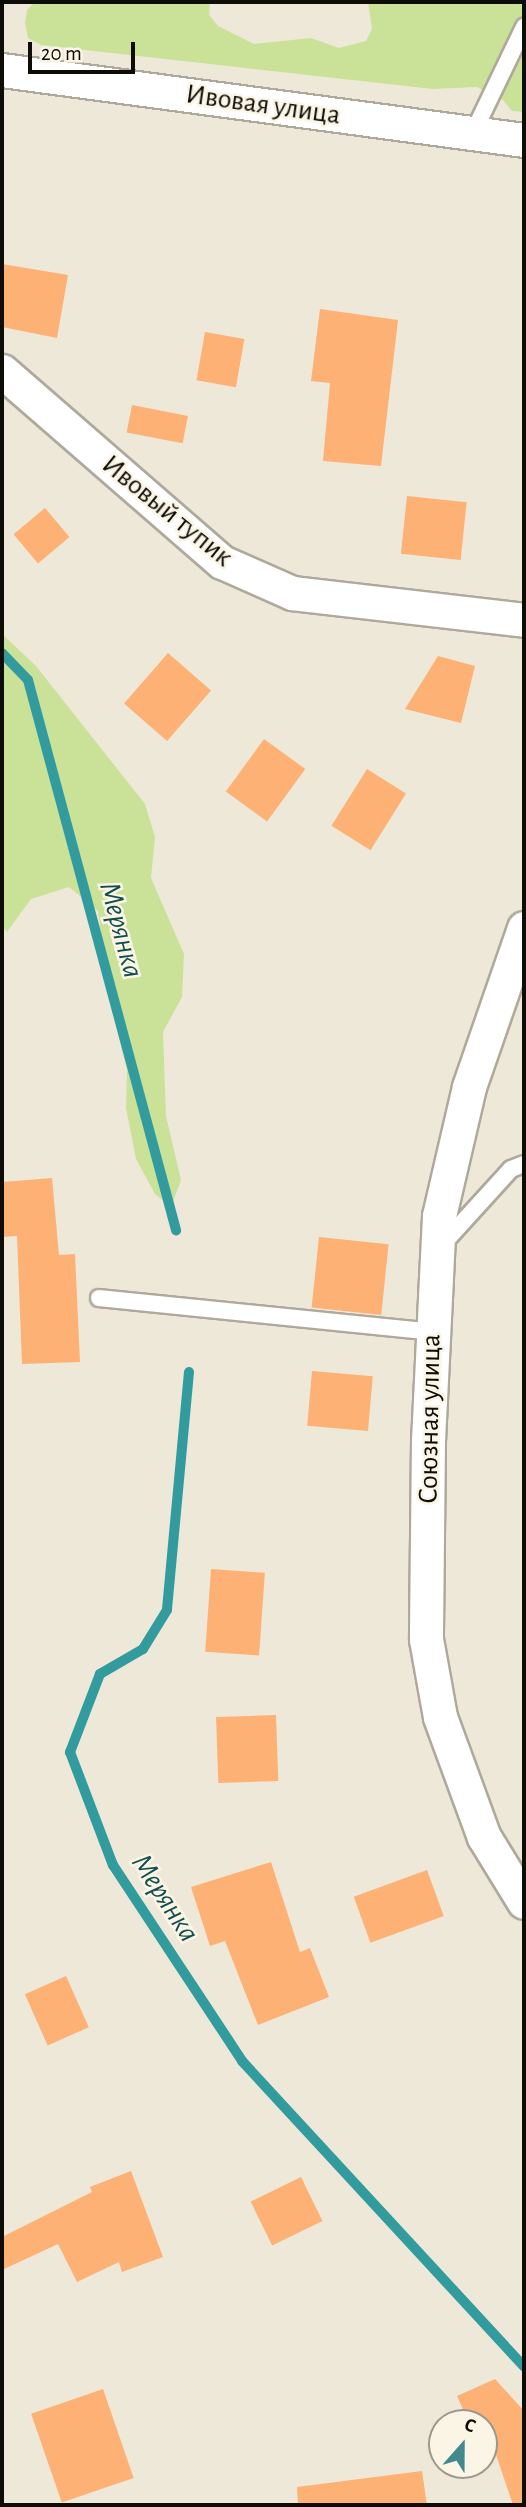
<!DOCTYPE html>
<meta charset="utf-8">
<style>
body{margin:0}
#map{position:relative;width:526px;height:2507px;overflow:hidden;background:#eee8d9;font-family:"Alegreya Sans",sans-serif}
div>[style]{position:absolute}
.green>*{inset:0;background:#cae298}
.stream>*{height:10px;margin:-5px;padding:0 5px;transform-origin:5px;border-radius:5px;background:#329b9d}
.building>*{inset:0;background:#fdb175;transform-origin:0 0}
.roads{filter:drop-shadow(2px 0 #afa99b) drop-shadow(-2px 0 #afa99b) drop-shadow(0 2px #afa99b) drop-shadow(0 -2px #afa99b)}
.service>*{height:16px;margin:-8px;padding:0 8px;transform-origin:8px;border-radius:8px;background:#fff}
.minor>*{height:33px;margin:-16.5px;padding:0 16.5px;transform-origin:16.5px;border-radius:16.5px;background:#fff}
span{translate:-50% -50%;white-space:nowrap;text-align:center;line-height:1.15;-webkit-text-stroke:5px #fbf5e6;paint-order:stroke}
.street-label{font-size:28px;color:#0e0c07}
.water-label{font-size:30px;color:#134e4f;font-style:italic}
.frame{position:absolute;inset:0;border:4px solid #0e0c07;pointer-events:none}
.north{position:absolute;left:428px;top:2409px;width:70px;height:70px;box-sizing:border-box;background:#fbf5e6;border:2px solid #9c988d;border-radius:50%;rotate:21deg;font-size:19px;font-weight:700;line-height:28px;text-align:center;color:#0e0c07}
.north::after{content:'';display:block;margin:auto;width:24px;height:32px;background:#428a8d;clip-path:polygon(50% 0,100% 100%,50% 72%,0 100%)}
.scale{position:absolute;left:28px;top:42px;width:107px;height:32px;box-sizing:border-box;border:4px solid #0e0c07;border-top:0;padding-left:9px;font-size:21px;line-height:24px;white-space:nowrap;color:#0e0c07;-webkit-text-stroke:5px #fbf5e6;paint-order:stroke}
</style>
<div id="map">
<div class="green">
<i style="clip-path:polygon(35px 2px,210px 2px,209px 15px,218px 26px,254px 44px,311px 38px,339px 48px,366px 41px,372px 29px,368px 2px,524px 2px,524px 112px,512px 111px,503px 100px,477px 87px,433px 89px,41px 45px,28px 38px,25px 23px,27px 10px)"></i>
<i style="clip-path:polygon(2px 634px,36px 666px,145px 804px,155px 837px,151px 878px,184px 954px,182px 997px,163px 1032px,166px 1116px,181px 1180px,171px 1207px,155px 1194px,136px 1159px,126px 1108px,127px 1070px,108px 992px,98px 911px,69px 887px,31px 899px,7px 932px,2px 926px)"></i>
</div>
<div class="stream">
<i style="left:2px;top:653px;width:37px;rotate:46deg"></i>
<i style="left:28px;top:680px;width:570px;rotate:74.94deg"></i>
<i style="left:189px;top:1372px;width:239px;rotate:95.3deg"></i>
<i style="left:167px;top:1610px;width:46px;rotate:121.6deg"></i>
<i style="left:143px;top:1649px;width:50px;rotate:149.8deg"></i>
<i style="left:100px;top:1674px;width:84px;rotate:111deg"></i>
<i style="left:70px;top:1752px;width:121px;rotate:69.2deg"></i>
<i style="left:113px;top:1865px;width:235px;rotate:56.6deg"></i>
<i style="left:242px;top:2061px;width:416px;rotate:47.3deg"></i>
</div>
<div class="building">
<i style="clip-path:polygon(2px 264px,68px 275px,57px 338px,2px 327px)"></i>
<i style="clip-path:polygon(320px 309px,398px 320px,381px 466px,323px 461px,330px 383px,311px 381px)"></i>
<i style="left:205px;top:332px;width:40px;height:49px;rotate:10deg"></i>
<i style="left:132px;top:405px;width:57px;height:28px;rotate:11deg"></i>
<i style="left:407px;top:496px;width:60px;height:58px;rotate:6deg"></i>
<i style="left:45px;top:508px;width:38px;height:41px;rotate:50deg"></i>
<i style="left:168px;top:653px;width:57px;height:67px;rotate:41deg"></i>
<i style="clip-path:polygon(438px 656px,475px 666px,461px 723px,405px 709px)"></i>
<i style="left:264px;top:739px;width:51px;height:65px;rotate:36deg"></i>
<i style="left:367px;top:769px;width:46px;height:67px;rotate:32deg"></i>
<i style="clip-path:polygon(52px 1178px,59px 1255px,75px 1254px,80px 1362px,22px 1364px,17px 1236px,2px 1237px,2px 1182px)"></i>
<i style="left:319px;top:1237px;width:70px;height:71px;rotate:6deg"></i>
<i style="left:312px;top:1371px;width:61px;height:55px;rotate:5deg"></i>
<i style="left:211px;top:1569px;width:54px;height:83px;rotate:4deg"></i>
<i style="left:276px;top:1715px;width:66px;height:60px;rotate:88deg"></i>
<i style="clip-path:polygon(271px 1862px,300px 1952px,310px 1948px,329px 1997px,258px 2025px,225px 1941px,210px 1946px,191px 1887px)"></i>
<i style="left:427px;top:1870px;width:49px;height:78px;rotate:70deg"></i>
<i style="left:66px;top:1976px;width:56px;height:45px;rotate:66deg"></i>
<i style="clip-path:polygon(131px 2171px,163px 2257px,122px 2272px,119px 2262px,77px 2282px,58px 2244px,2px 2270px,2px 2237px,92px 2192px,90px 2187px)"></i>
<i style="left:301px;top:2177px;width:49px;height:56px;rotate:64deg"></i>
<i style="clip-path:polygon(495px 2379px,524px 2411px,524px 2505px,513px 2505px,493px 2446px,484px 2450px,484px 2423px,469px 2423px,457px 2396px)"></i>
<i style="left:103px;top:2389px;width:94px;height:76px;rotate:71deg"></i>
<i style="clip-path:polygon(422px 2471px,427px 2505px,298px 2505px,297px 2487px)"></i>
</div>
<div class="roads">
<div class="service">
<i style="left:473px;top:133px;width:118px;rotate:-64.3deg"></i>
<i style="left:440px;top:1247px;width:105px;rotate:-47.7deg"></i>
<i style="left:511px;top:1169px;width:14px;rotate:-21deg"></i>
<i style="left:99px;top:1298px;width:334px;rotate:5.8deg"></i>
</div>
<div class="minor">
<i style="left:2px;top:70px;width:527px;rotate:7.64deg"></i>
<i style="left:2px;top:371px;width:291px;rotate:41deg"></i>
<i style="left:222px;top:562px;width:77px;rotate:23.9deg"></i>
<i style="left:292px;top:593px;width:234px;rotate:6.6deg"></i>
<i style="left:524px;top:928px;width:168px;rotate:109.1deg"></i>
<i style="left:469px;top:1087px;width:132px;rotate:103.1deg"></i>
<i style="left:439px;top:1216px;width:224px;rotate:92.8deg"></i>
<i style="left:428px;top:1440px;width:199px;rotate:90.6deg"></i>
<i style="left:426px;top:1639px;width:79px;rotate:79.8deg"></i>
<i style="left:440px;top:1717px;width:128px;rotate:69.9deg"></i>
<i style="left:484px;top:1837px;width:76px;rotate:58.4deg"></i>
</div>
</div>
<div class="street-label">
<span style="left:263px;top:105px;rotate:8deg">Ивовая улица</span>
<span style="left:167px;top:511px;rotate:39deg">Ивовый тупик</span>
<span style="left:430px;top:1419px;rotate:-89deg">Союзная улица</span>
</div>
<div class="water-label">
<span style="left:121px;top:930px;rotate:75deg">Мерянка</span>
<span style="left:165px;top:1898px;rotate:57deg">Мерянка</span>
</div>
<div class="frame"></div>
<div class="north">С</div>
<div class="scale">20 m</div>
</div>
